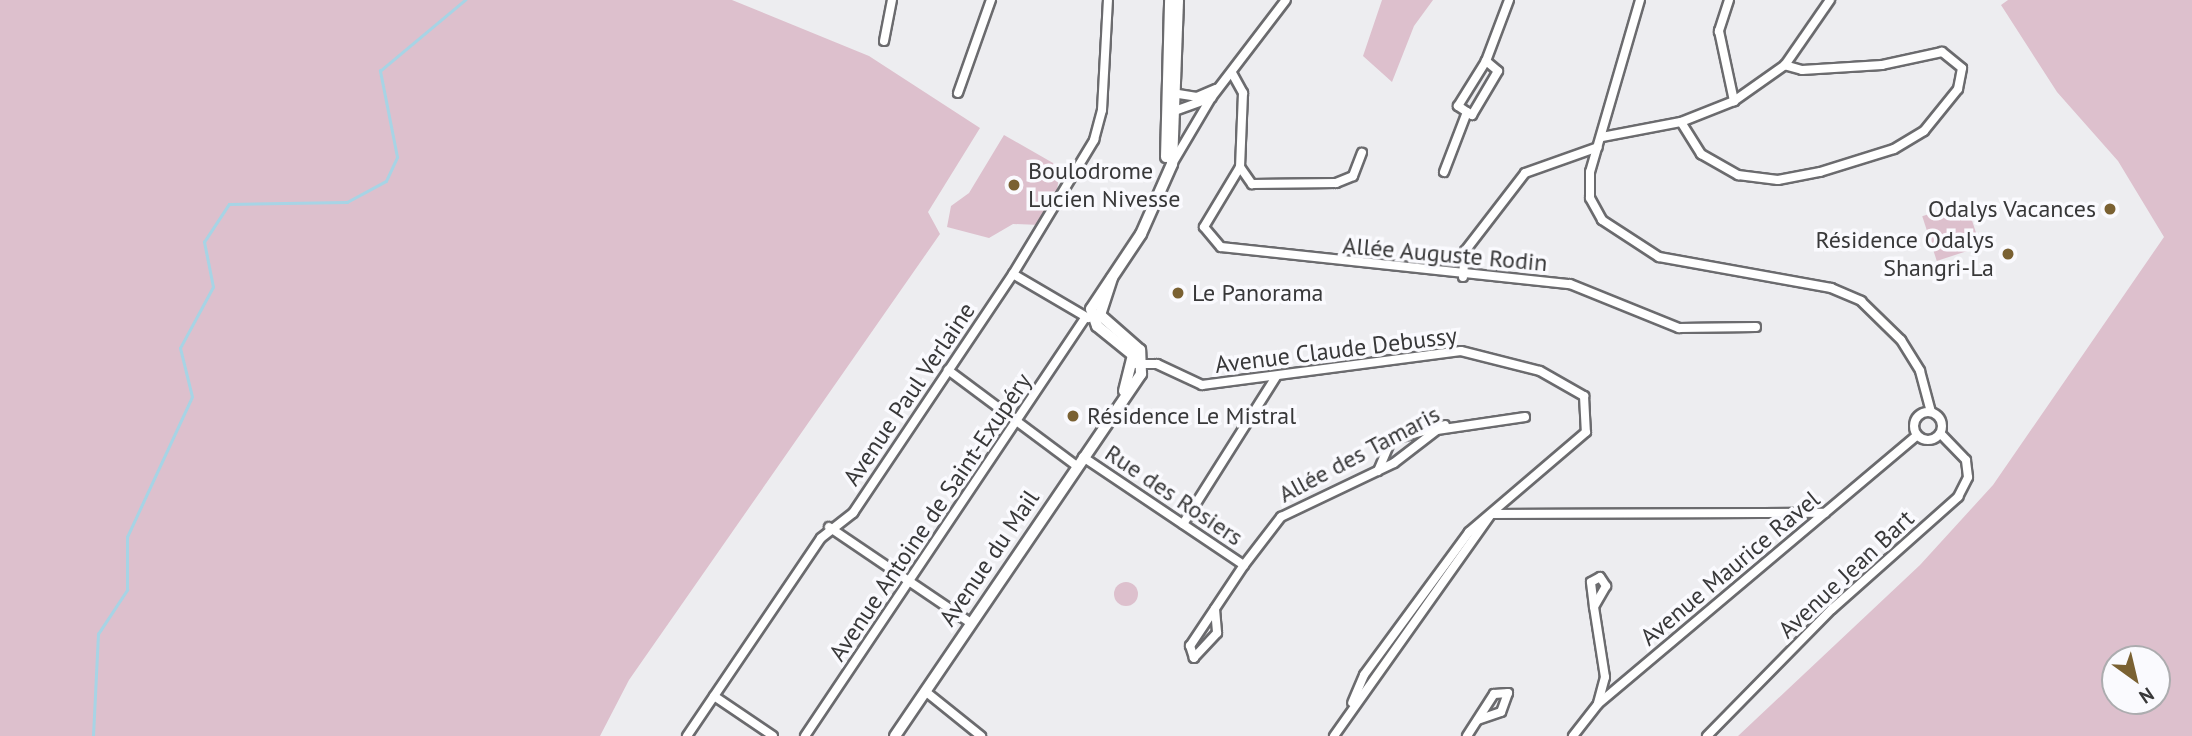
<!DOCTYPE html>
<meta charset="utf-8">
<style>
body{margin:0}
#map{position:relative;width:2192px;height:736px;overflow:hidden;background:#ededf0;font-family:"PT Sans",sans-serif}
div>[style]{position:absolute}
.green>*{inset:0;background:#ddc0cd;transform-origin:0 0}
.round{border-radius:50%}
.stream>*{height:2.5px;margin:-1.25px;padding:0 1.25px;transform-origin:1.25px;border-radius:1.25px;background:#a7d4e5}
.roads{filter:drop-shadow(2px 0 #6b6b6e) drop-shadow(-2px 0 #6b6b6e) drop-shadow(0 2px #6b6b6e) drop-shadow(0 -2px #6b6b6e)}
.street>*{height:8px;margin:-4px;padding:0 4px;transform-origin:4px;border-radius:4px;background:#fff}
.street>.ring{margin:-4px;padding:0;box-sizing:content-box;background:none;border:8px solid #fff;border-radius:50%}
.secondary>*{height:10px;margin:-5px;padding:0 5px;transform-origin:5px;border-radius:5px;background:#fff}
.dots>*{width:19px;height:19px;translate:-50% -50%;box-sizing:border-box;border:4px solid #fafafe;border-radius:50%}
span{translate:-50% -50%;white-space:nowrap;text-align:center;line-height:1.15;-webkit-text-stroke:7px #fafafe;paint-order:stroke}
.poi-label{font-size:24px;color:#383839}
.left{translate:0 -50%;text-align:left}
.right{translate:-100% -50%;text-align:right}
.street-label{font-size:24px;color:#383839}
.north{position:absolute;left:2101px;top:645px;width:70px;height:70px;box-sizing:border-box;background:#fafafe;border:2px solid #acacaf;border-radius:50%;rotate:146deg;font-size:19px;font-weight:700;line-height:28px;text-align:center;color:#383839}
.north::after{content:'';display:block;margin:auto;width:24px;height:32px;background:#7a6132;clip-path:polygon(50% 0,100% 100%,50% 72%,0 100%)}
</style>
<div id="map">
<div class="green">
<i style="clip-path:polygon(0 0,732px 0,869px 56px,980px 128px,928px 212px,940px 234px,629px 680px,600px 736px,0 736px)"></i>
<i style="clip-path:polygon(1382px 0,1433px 0,1414px 26px,1392px 82px,1363px 56px)"></i>
<i style="clip-path:polygon(evenodd,2008px 0,2192px 0,2192px 736px,1738px 736px,1920px 565px,1993px 485px,2164px 237px,2118px 161px,2057px 92px,2001px 5px,2008px 0,2115px 659px,2157px 659px,2157px 701px,2115px 701px,2115px 659px)"></i>
<i style="clip-path:polygon(1004px 135px,1060px 167px,1056px 199px,1040px 225px,1013px 224px,989px 238px,947px 227px,951px 206px,969px 193px)"></i>
<i style="left:1966px;top:202px;width:47px;height:46px;rotate:72deg"></i>
<i class="round" style="left:1114px;top:582px;width:24px;height:24px"></i>
</div>
<div class="stream">
<i style="left:93px;top:736px;width:102px;rotate:-87.2deg"></i>
<i style="left:98px;top:634px;width:53px;rotate:-56.6deg"></i>
<i style="left:127px;top:590px;width:53px;rotate:-90deg"></i>
<i style="left:127px;top:537px;width:154px;rotate:-65.1deg"></i>
<i style="left:192px;top:397px;width:50px;rotate:-103.8deg"></i>
<i style="left:180px;top:348px;width:69px;rotate:-61.6deg"></i>
<i style="left:213px;top:287px;width:46px;rotate:-101.3deg"></i>
<i style="left:204px;top:242px;width:45px;rotate:-56.7deg"></i>
<i style="left:229px;top:204px;width:118px;rotate:-1deg"></i>
<i style="left:347px;top:202px;width:44px;rotate:-28.3deg"></i>
<i style="left:386px;top:181px;width:26px;rotate:-65deg"></i>
<i style="left:397px;top:157px;width:88px;rotate:-101.2deg"></i>
<i style="left:380px;top:71px;width:111px;rotate:-39.9deg"></i>
</div>
<div class="roads">
<div class="street">
<i style="left:1640px;top:0;width:179px;rotate:106.2deg"></i>
<i style="left:1590px;top:172px;width:26px;rotate:90deg"></i>
<i style="left:1590px;top:198px;width:25px;rotate:61deg"></i>
<i style="left:1602px;top:220px;width:68px;rotate:33deg"></i>
<i style="left:1659px;top:257px;width:175px;rotate:10.2deg"></i>
<i style="left:1831px;top:288px;width:33px;rotate:23deg"></i>
<i style="left:1861px;top:301px;width:56px;rotate:44.3deg"></i>
<i style="left:1901px;top:340px;width:36px;rotate:58deg"></i>
<i style="left:1920px;top:371px;width:42px;rotate:75deg"></i>
<i style="left:1729px;top:0;width:33px;rotate:108deg"></i>
<i style="left:1719px;top:31px;width:72px;rotate:77.9deg"></i>
<i style="left:884px;top:41px;width:42px;rotate:-79deg"></i>
<i style="left:1232px;top:73px;width:23px;rotate:61deg"></i>
<i style="left:1243px;top:93px;width:74px;rotate:92.3deg"></i>
<i style="left:1240px;top:167px;width:21px;rotate:55deg"></i>
<i style="left:1252px;top:184px;width:84px;rotate:-0.7deg"></i>
<i style="left:1336px;top:183px;width:18px;rotate:-22deg"></i>
<i style="left:1353px;top:176px;width:25px;rotate:-69deg"></i>
<i style="left:958px;top:93px;width:99px;rotate:-70.5deg"></i>
<i style="left:1172px;top:93px;width:25px;rotate:9deg"></i>
<i style="left:1197px;top:97px;width:21px;rotate:-23deg"></i>
<i style="left:1467px;top:112px;width:6px;rotate:31deg"></i>
<i style="left:1472px;top:115px;width:51px;rotate:-59.4deg"></i>
<i style="left:1498px;top:71px;width:16px;rotate:-140deg"></i>
<i style="left:1169px;top:113px;width:45px;rotate:-19.7deg"></i>
<i style="left:1681px;top:122px;width:38px;rotate:58deg"></i>
<i style="left:1701px;top:154px;width:43px;rotate:29.6deg"></i>
<i style="left:1738px;top:175px;width:40px;rotate:7.1deg"></i>
<i style="left:1778px;top:180px;width:43px;rotate:-10.8deg"></i>
<i style="left:1820px;top:172px;width:77px;rotate:-17.3deg"></i>
<i style="left:1894px;top:149px;width:35px;rotate:-31deg"></i>
<i style="left:1924px;top:131px;width:54px;rotate:-51deg"></i>
<i style="left:1958px;top:89px;width:21px;rotate:-79deg"></i>
<i style="left:1962px;top:68px;width:26px;rotate:-141deg"></i>
<i style="left:1942px;top:52px;width:61px;rotate:167.8deg"></i>
<i style="left:1882px;top:65px;width:80px;rotate:176.4deg"></i>
<i style="left:1802px;top:70px;width:18px;rotate:-164deg"></i>
<i style="left:1602px;top:137px;width:80px;rotate:-10.8deg"></i>
<i style="left:1681px;top:122px;width:57px;rotate:-21.6deg"></i>
<i style="left:1734px;top:101px;width:62px;rotate:-35.2deg"></i>
<i style="left:1785px;top:65px;width:79px;rotate:-55.3deg"></i>
<i style="left:1172px;top:164px;width:77px;rotate:-59.4deg"></i>
<i style="left:1211px;top:98px;width:123px;rotate:-52.6deg"></i>
<i style="left:1240px;top:167px;width:70px;rotate:121deg"></i>
<i style="left:1204px;top:227px;width:26px;rotate:50deg"></i>
<i style="left:1221px;top:247px;width:351px;rotate:6.1deg"></i>
<i style="left:1570px;top:284px;width:118px;rotate:22deg"></i>
<i style="left:1679px;top:328px;width:77px;rotate:-0.7deg"></i>
<i style="left:1444px;top:172px;width:64px;rotate:-69deg"></i>
<i style="left:1467px;top:112px;width:11px;rotate:-146deg"></i>
<i style="left:1458px;top:106px;width:53px;rotate:-58.1deg"></i>
<i style="left:1486px;top:61px;width:65px;rotate:-69.3deg"></i>
<i style="left:1463px;top:277px;width:26px;rotate:-86deg"></i>
<i style="left:1465px;top:251px;width:98px;rotate:-52.4deg"></i>
<i style="left:1525px;top:173px;width:77px;rotate:-19.6deg"></i>
<i style="left:1088px;top:318px;width:87px;rotate:-149.6deg"></i>
<i style="left:1013px;top:274px;width:157px;rotate:-58.8deg"></i>
<i style="left:1094px;top:140px;width:31px;rotate:-75deg"></i>
<i style="left:1102px;top:110px;width:110px;rotate:-86.9deg"></i>
<i style="left:1136px;top:364px;width:21px"></i>
<i style="left:1157px;top:364px;width:50px;rotate:25deg"></i>
<i style="left:1202px;top:385px;width:261px;rotate:-7.5deg"></i>
<i style="left:1461px;top:351px;width:81px;rotate:14.2deg"></i>
<i style="left:1540px;top:371px;width:51px;rotate:29.6deg"></i>
<i style="left:1584px;top:396px;width:36px;rotate:87deg"></i>
<i style="left:1586px;top:432px;width:154px;rotate:139.5deg"></i>
<i style="left:1469px;top:532px;width:177px;rotate:126.3deg"></i>
<i style="left:1364px;top:675px;width:30px;rotate:113deg"></i>
<i style="left:948px;top:370px;width:161px;rotate:36.7deg"></i>
<i class="ring" style="left:1914px;top:412px;width:20px;height:20px"></i>
<i style="left:1083px;top:457px;width:194px;rotate:33.9deg"></i>
<i style="left:1378px;top:471px;width:34px;rotate:-67deg"></i>
<i style="left:1391px;top:440px;width:56px;rotate:-15.5deg"></i>
<i style="left:1492px;top:514px;width:333px;rotate:-0.2deg"></i>
<i style="left:1183px;top:524px;width:174px;rotate:-57.7deg"></i>
<i style="left:829px;top:527px;width:171px;rotate:34.1deg"></i>
<i style="left:1594px;top:607px;width:25px;rotate:-97deg"></i>
<i style="left:1591px;top:582px;width:10px;rotate:-29deg"></i>
<i style="left:1600px;top:577px;width:11px;rotate:56deg"></i>
<i style="left:1606px;top:586px;width:24px;rotate:120deg"></i>
<i style="left:1594px;top:607px;width:71px;rotate:81.1deg"></i>
<i style="left:1605px;top:677px;width:28px;rotate:105deg"></i>
<i style="left:1215px;top:609px;width:24px;rotate:85deg"></i>
<i style="left:1217px;top:633px;width:34px;rotate:133deg"></i>
<i style="left:1194px;top:658px;width:13px;rotate:-108deg"></i>
<i style="left:1190px;top:646px;width:97px;rotate:-56.3deg"></i>
<i style="left:1244px;top:565px;width:61px;rotate:-52.4deg"></i>
<i style="left:1281px;top:517px;width:125px;rotate:-25.5deg"></i>
<i style="left:1394px;top:463px;width:54px;rotate:-37.5deg"></i>
<i style="left:1437px;top:430px;width:89px;rotate:-8.4deg"></i>
<i style="left:925px;top:691px;width:72px;rotate:38.8deg"></i>
<i style="left:714px;top:696px;width:71px;rotate:34.1deg"></i>
<i style="left:687px;top:736px;width:239px;rotate:-55.9deg"></i>
<i style="left:821px;top:538px;width:41px;rotate:-38deg"></i>
<i style="left:853px;top:513px;width:288px;rotate:-56.2deg"></i>
<i style="left:805px;top:736px;width:503px;rotate:-56.18deg"></i>
<i style="left:1334px;top:736px;width:270px;rotate:-54.7deg"></i>
<i style="left:1467px;top:736px;width:50px;rotate:-57.3deg"></i>
<i style="left:1494px;top:694px;width:14px;rotate:-4deg"></i>
<i style="left:1508px;top:693px;width:20px;rotate:110deg"></i>
<i style="left:1501px;top:712px;width:24px;rotate:161deg"></i>
<i style="left:1573px;top:736px;width:41px;rotate:-52deg"></i>
<i style="left:1598px;top:704px;width:417px;rotate:-40.1deg"></i>
<i style="left:1707px;top:736px;width:178px;rotate:-45.5deg"></i>
<i style="left:1832px;top:609px;width:169px;rotate:-41.6deg"></i>
<i style="left:1958px;top:497px;width:22px;rotate:-63deg"></i>
<i style="left:1968px;top:477px;width:17px;rotate:-97deg"></i>
<i style="left:1966px;top:460px;width:37px;rotate:-134deg"></i>
</div>
<div class="secondary">
<i style="left:1166px;top:157px;width:157px;rotate:-88.5deg"></i>
<i style="left:1124px;top:391px;width:37px;rotate:-76deg"></i>
<i style="left:1133px;top:355px;width:46px;rotate:-141.1deg"></i>
<i style="left:1097px;top:326px;width:18px;rotate:-109deg"></i>
<i style="left:1091px;top:309px;width:90px;rotate:-56.3deg"></i>
<i style="left:1141px;top:234px;width:77px;rotate:-66.1deg"></i>
<i style="left:1172px;top:164px;width:164px;rotate:-87.9deg"></i>
<i style="left:895px;top:736px;width:438px;rotate:-55.8deg"></i>
<i style="left:1141px;top:374px;width:24px;rotate:-92deg"></i>
<i style="left:1140px;top:350px;width:53px;rotate:-138.8deg"></i>
<i style="left:1100px;top:315px;width:39px;rotate:-72deg"></i>
</div>
</div>
<div class="dots">
<i style="left:1014px;top:185px;background:#7a6132"></i>
<i style="left:2110px;top:209px;background:#7a6132"></i>
<i style="left:2008px;top:254px;background:#7a6132"></i>
<i style="left:1178px;top:293px;background:#7a6132"></i>
<i style="left:1073px;top:416px;background:#7a6132"></i>
</div>
<div class="poi-label">
<span class="left" style="left:1028px;top:185px">Boulodrome<br>Lucien Nivesse</span>
<span class="right" style="left:2096px;top:209px">Odalys Vacances</span>
<span class="right" style="left:1994px;top:254px">Résidence Odalys<br>Shangri-La</span>
<span class="left" style="left:1192px;top:293px">Le Panorama</span>
<span class="left" style="left:1087px;top:416px">Résidence Le Mistral</span>
</div>
<div class="street-label">
<span style="left:1445px;top:254px;rotate:5deg">Allée Auguste Rodin</span>
<span style="left:1336px;top:350px;rotate:-7deg">Avenue Claude Debussy</span>
<span style="left:909px;top:394px;rotate:-56deg">Avenue Paul Verlaine</span>
<span style="left:1359px;top:454px;rotate:-28deg">Allée des Tamaris</span>
<span style="left:1174px;top:495px;rotate:34deg">Rue des Rosiers</span>
<span style="left:930px;top:517px;rotate:-56deg">Avenue Antoine de Saint-Exupéry</span>
<span style="left:989px;top:558px;rotate:-56deg">Avenue du Mail</span>
<span style="left:1730px;top:568px;rotate:-40deg">Avenue Maurice Ravel</span>
<span style="left:1846px;top:574px;rotate:-43deg">Avenue Jean Bart</span>
</div>
<div class="north">N</div>
</div>
